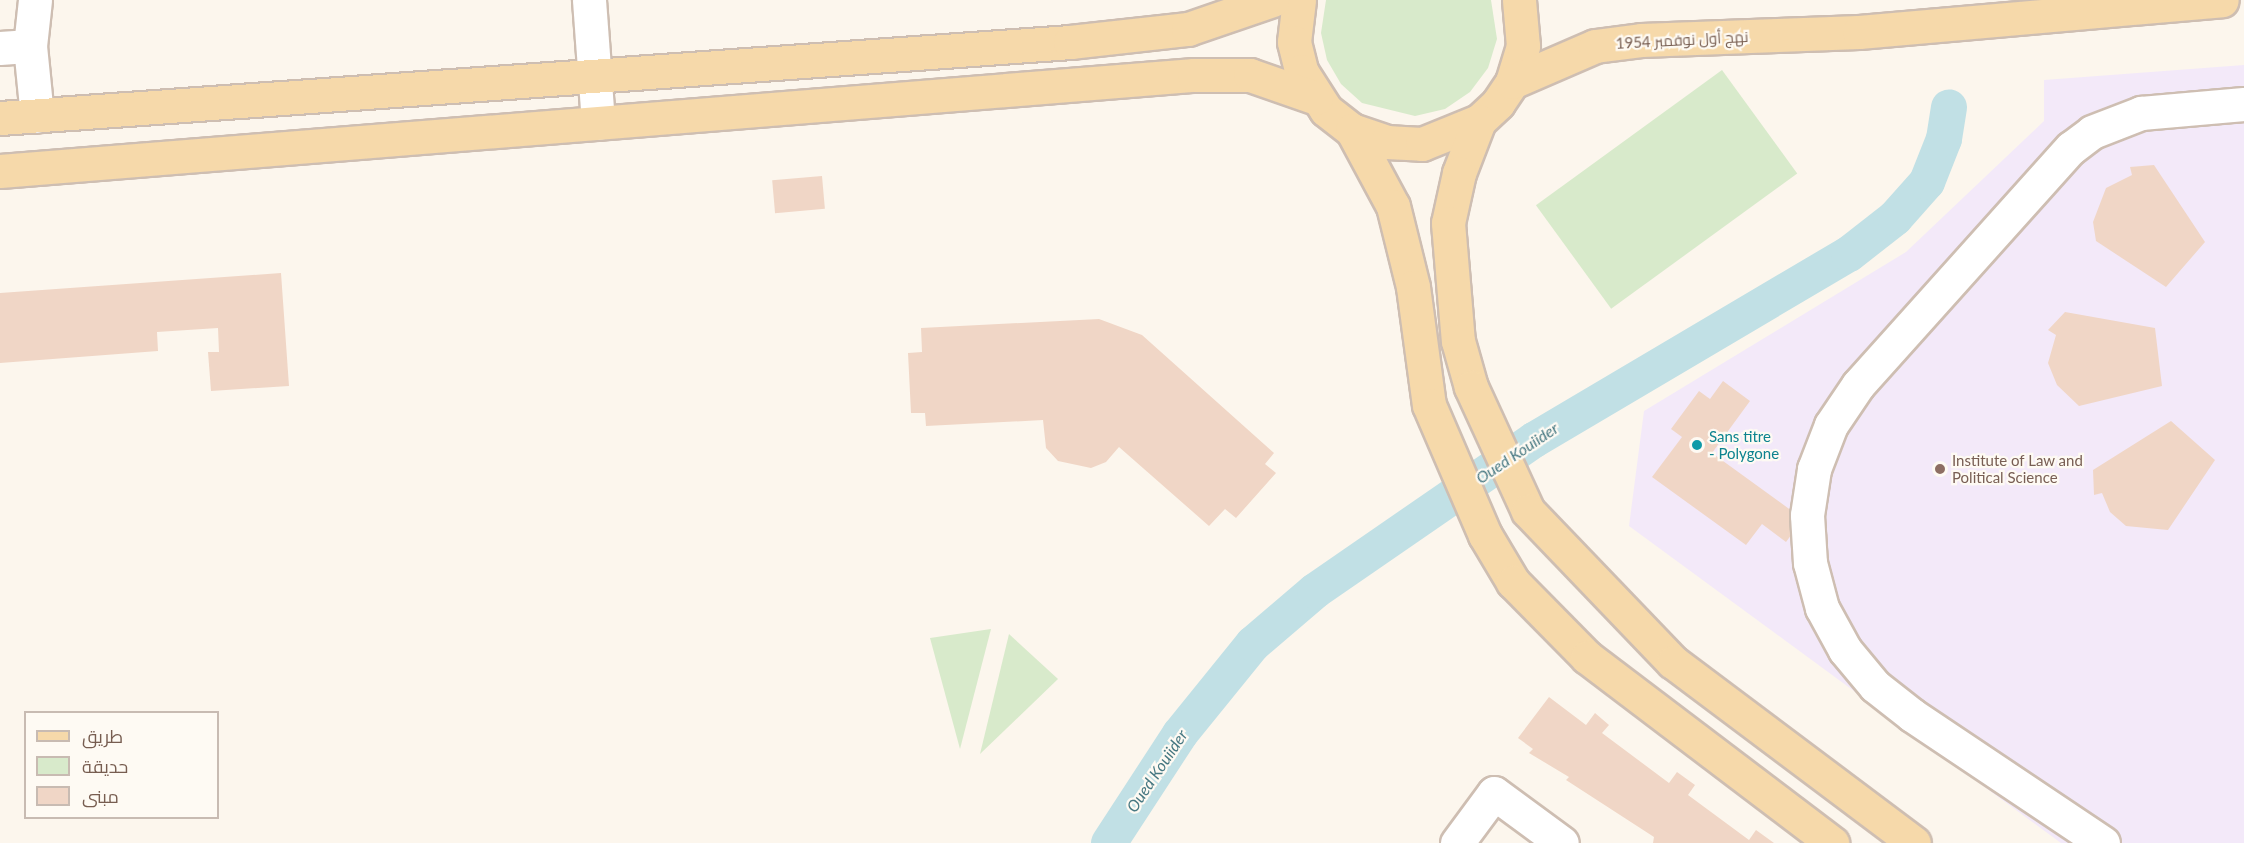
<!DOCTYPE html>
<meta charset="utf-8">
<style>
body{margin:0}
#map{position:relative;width:2244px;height:843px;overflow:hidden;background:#fcf6ed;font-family:Lato,Cairo,sans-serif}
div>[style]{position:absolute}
.education>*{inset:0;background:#f3e9f9}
.green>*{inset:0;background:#d8eacb;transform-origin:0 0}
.canal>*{height:36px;margin:-18px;padding:0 18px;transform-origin:18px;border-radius:18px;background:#c1e0e5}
.building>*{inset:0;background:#f0d6c6;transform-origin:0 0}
.roads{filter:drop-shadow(2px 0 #cebeb2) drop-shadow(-2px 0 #cebeb2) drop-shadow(0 2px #cebeb2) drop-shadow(0 -2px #cebeb2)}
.minor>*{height:33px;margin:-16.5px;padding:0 16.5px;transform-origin:16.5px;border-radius:16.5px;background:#fff}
.major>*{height:33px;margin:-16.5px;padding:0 16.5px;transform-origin:16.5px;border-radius:16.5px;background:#f6d9aa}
.dots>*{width:16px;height:16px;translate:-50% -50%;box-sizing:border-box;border:3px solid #fefaf3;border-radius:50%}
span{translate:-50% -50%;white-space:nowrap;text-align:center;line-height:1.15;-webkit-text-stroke:4.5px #fefaf3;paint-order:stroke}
.street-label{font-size:15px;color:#775d50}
.culture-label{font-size:15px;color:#0d838f}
.left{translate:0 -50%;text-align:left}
.education-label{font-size:15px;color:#785e54}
.water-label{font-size:16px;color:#477882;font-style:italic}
.legend{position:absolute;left:24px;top:711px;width:195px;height:108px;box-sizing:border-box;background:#fefaf3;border:2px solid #c8bbb2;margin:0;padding:8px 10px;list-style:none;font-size:18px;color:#775d50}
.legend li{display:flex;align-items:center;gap:12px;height:30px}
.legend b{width:30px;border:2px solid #c8bbb2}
</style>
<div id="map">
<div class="education">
<i style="clip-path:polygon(2244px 65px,2244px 843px,2061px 843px,1629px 526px,1644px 411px,1906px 252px,2044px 121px,2044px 80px)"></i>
</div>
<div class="green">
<i style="clip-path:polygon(1326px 0,1491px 0,1497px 39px,1488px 68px,1470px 92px,1445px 109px,1415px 116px,1362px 103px,1341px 84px,1327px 60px,1321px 33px)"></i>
<i style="left:1722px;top:70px;width:128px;height:230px;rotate:54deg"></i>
<i style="clip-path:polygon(991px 629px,960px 749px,930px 638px)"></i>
<i style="clip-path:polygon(1009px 634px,1058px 679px,980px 754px)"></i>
</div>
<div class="canal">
<i style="left:1109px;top:843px;width:130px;rotate:-56.9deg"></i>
<i style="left:1180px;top:734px;width:116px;rotate:-51deg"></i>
<i style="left:1253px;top:644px;width:82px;rotate:-40.5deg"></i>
<i style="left:1315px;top:591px;width:266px;rotate:-34.6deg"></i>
<i style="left:1534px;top:440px;width:366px;rotate:-30.6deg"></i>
<i style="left:1849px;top:254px;width:58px;rotate:-38deg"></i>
<i style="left:1895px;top:218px;width:48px;rotate:-48.4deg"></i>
<i style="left:1927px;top:182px;width:46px;rotate:-68.4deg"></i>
<i style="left:1944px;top:139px;width:32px;rotate:-81deg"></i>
</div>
<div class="building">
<i style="clip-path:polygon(2154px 165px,2205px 242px,2166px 287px,2096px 241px,2093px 222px,2106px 188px,2132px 175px,2130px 167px)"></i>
<i style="left:822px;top:176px;width:33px;height:50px;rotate:85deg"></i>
<i style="clip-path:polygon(281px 273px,289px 386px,211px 391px,208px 352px,219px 352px,218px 328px,157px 332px,158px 351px,0 363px,0 293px)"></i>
<i style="clip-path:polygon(2065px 312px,2155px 328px,2162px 386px,2079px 406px,2057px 385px,2048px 363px,2056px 335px,2048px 330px)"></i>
<i style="clip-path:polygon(1099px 319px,1142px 335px,1274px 453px,1265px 464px,1276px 473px,1236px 518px,1225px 509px,1209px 526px,1119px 447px,1106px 462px,1091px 468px,1058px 461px,1046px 448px,1043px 420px,926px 426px,925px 413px,911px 413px,908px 353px,922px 352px,921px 328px)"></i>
<i style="clip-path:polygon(1723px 381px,1750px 401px,1712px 453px,1803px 519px,1786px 542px,1762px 524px,1746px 545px,1652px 477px,1682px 437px,1671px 429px,1699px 391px,1710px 399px)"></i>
<i style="clip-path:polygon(2171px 421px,2215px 460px,2168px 530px,2126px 526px,2110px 512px,2102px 493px,2094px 495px,2093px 470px)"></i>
<i style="clip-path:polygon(1549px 697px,1586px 725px,1595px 713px,1609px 725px,1602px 733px,1669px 783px,1677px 772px,1695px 785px,1688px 795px,1749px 840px,1756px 830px,1774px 843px,1653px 843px,1654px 837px,1566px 780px,1569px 777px,1529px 753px,1533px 749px,1518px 738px)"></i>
</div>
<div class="roads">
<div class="minor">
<i style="left:35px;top:0;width:46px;rotate:96.2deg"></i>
<i style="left:30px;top:46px;width:70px;rotate:84.3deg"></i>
<i style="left:589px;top:0;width:123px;rotate:85.8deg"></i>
<i style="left:0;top:48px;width:30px;rotate:-4deg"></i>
<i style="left:1457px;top:843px;width:62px;rotate:-53.5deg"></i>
<i style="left:1494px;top:793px;width:84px;rotate:36.3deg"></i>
<i style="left:2103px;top:843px;width:230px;rotate:-146.2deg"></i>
<i style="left:1912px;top:715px;width:47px;rotate:-141.9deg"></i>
<i style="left:1875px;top:686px;width:47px;rotate:-129.8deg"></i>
<i style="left:1845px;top:650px;width:48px;rotate:-118.7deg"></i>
<i style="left:1822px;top:608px;width:47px;rotate:-104.9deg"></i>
<i style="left:1810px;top:563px;width:48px;rotate:-93.6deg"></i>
<i style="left:1807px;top:515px;width:47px;rotate:-81.3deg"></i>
<i style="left:1814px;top:469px;width:47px;rotate:-68.9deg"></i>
<i style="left:1831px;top:425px;width:48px;rotate:-56deg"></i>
<i style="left:1858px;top:385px;width:319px;rotate:-48.1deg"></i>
<i style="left:2071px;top:148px;width:26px;rotate:-37deg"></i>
<i style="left:2092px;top:132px;width:53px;rotate:-21.2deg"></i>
<i style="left:2141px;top:113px;width:103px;rotate:-5deg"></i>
</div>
<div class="major">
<i style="left:1299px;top:0;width:42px;rotate:96.8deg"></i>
<i style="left:1294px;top:42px;width:30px;rotate:76deg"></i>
<i style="left:1301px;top:71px;width:46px;rotate:57.3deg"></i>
<i style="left:1326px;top:110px;width:33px;rotate:38deg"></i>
<i style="left:1352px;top:130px;width:36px;rotate:19deg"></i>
<i style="left:1386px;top:142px;width:36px;rotate:3deg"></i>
<i style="left:1422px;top:144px;width:61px;rotate:-22deg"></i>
<i style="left:1479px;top:121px;width:26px;rotate:-43deg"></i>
<i style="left:1498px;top:103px;width:25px;rotate:-56deg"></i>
<i style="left:1512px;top:82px;width:38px;rotate:-73deg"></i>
<i style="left:1523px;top:46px;width:46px;rotate:-95deg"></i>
<i style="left:1512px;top:82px;width:90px;rotate:-23.4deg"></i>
<i style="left:1595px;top:46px;width:46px;rotate:-7.4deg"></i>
<i style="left:1641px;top:40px;width:218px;rotate:-2.1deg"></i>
<i style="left:1859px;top:32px;width:364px;rotate:-5deg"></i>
<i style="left:0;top:118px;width:1073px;rotate:-4.06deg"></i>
<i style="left:1070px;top:42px;width:119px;rotate:-6.3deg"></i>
<i style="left:1188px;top:29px;width:89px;rotate:-19deg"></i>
<i style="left:1479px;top:121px;width:56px;rotate:111deg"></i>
<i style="left:1459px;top:173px;width:51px;rotate:102.4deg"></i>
<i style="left:1448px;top:223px;width:118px;rotate:85.2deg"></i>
<i style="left:1458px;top:341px;width:48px;rotate:74.2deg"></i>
<i style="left:1471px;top:387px;width:136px;rotate:65.3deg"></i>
<i style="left:1528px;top:511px;width:209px;rotate:46.2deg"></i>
<i style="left:1673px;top:662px;width:301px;rotate:36.9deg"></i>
<i style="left:1352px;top:130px;width:86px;rotate:61.7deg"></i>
<i style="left:1393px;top:206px;width:83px;rotate:76.1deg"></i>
<i style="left:1413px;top:287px;width:119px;rotate:82.3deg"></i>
<i style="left:1429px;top:405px;width:142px;rotate:66.7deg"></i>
<i style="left:1485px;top:535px;width:55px;rotate:59.2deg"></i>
<i style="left:1513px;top:582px;width:105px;rotate:45.4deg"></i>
<i style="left:1587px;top:657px;width:308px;rotate:37.2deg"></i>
<i style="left:0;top:171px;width:1198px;rotate:-4.6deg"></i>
<i style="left:1194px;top:75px;width:56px"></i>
<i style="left:1250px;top:75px;width:70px;rotate:19.2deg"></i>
</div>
</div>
<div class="dots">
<i style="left:1697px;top:445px;background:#0f9aa8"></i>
<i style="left:1940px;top:469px;background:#8d6e63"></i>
</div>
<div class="street-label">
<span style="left:1682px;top:40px;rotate:-3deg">نهج أول نوفمبر 1954</span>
</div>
<div class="culture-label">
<span class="left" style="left:1709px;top:445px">Sans titre<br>- Polygone</span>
</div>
<div class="education-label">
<span class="left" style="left:1952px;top:469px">Institute of Law and<br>Political Science</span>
</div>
<div class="water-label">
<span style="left:1517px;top:453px;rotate:-34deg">Oued Kouiider</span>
<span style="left:1157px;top:771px;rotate:-56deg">Oued Kouiider</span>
</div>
<ul class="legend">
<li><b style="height:8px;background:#f6d9aa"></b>طريق</li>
<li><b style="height:16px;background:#d8eacb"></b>حديقة</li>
<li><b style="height:16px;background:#f0d6c6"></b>مبنى</li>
</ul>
</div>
